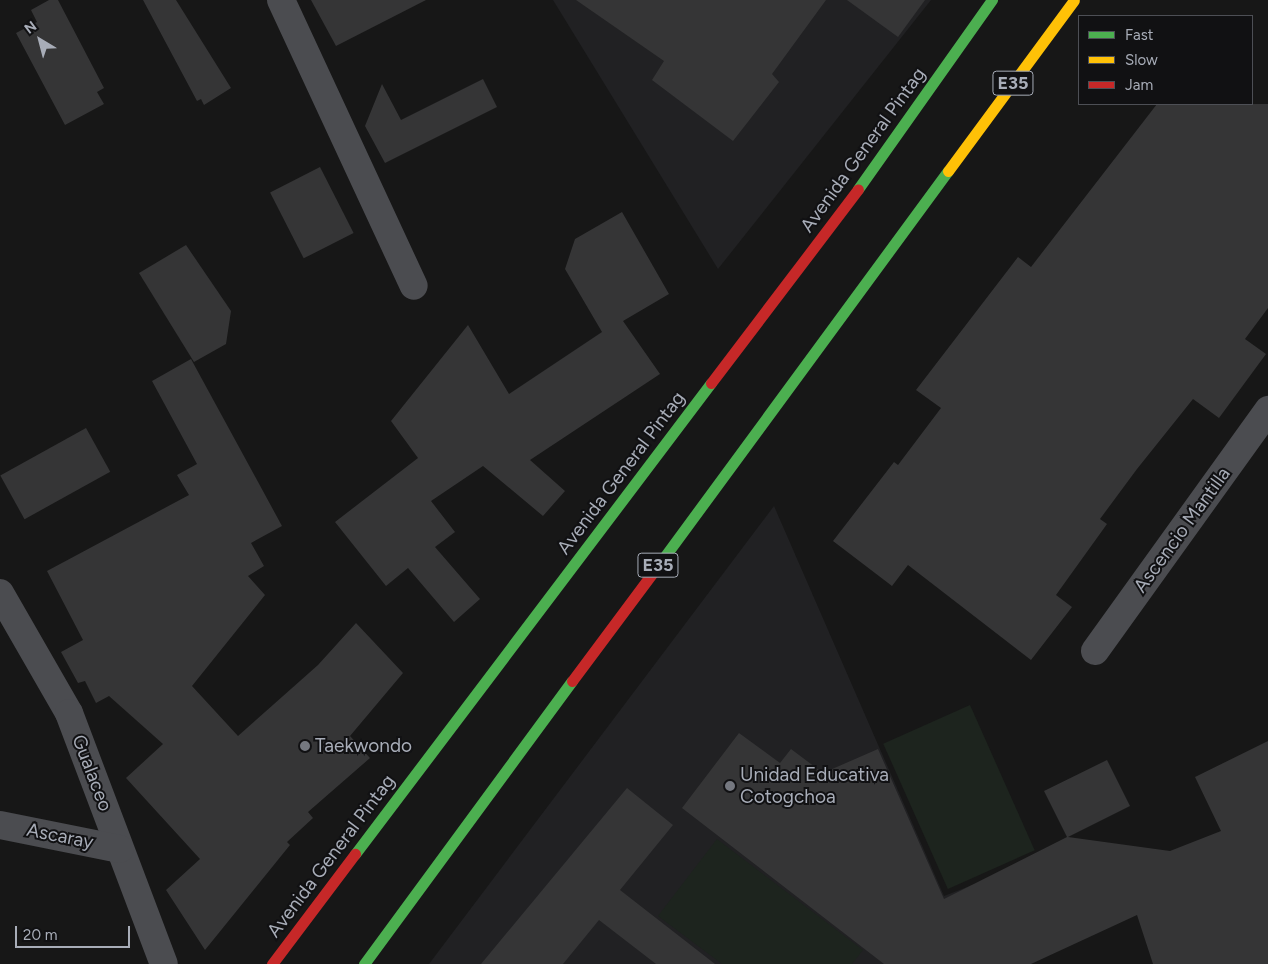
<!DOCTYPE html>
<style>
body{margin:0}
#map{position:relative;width:1268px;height:964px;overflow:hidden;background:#171717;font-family:Figtree,sans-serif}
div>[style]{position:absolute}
.built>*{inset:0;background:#212123}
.green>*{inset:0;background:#1d241e;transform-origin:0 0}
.building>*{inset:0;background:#353536;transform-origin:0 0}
.street>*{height:28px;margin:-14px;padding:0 14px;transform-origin:14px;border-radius:14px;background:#4b4c50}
.fast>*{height:11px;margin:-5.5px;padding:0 5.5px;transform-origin:5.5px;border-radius:5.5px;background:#4caf50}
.slow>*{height:11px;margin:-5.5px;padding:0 5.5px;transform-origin:5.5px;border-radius:5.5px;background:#ffc107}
.jam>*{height:11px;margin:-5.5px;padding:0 5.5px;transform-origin:5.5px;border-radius:5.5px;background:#c62828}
.dots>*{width:14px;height:14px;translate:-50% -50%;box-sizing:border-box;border:2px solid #111113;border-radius:50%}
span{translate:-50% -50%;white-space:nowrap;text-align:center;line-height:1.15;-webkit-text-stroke:4px #111113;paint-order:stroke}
.shield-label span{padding:1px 4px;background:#111113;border:1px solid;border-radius:4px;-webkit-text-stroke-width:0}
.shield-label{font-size:18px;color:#a8adb8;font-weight:700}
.street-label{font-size:19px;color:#a8adb8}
.poi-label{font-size:19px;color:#a8adb8}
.left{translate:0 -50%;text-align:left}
.legend{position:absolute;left:1078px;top:15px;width:175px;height:90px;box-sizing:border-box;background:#111113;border:1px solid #4d4f55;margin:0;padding:6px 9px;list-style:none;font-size:15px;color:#a8adb8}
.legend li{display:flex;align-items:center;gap:10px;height:25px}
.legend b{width:25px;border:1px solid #4d4f55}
.north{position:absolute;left:15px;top:15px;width:50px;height:50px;-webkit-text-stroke:4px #111113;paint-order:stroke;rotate:323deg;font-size:14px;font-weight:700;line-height:20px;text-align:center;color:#a8adb8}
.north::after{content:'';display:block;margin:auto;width:18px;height:22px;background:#a8adb8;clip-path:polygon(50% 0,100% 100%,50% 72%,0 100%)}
.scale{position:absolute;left:15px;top:926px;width:115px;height:22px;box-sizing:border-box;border:2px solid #a8adb8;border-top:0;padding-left:6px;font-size:15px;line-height:18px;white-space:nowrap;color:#a8adb8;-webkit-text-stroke:4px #111113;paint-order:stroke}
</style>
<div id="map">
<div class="built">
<i style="clip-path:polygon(553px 0,931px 0,718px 269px)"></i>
<i style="clip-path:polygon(774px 506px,944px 896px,985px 880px,1025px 964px,429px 964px)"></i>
</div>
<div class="green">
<i style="left:970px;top:705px;width:159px;height:95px;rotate:66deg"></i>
<i style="clip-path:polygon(717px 839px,863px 950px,852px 964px,722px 964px,658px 916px)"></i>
</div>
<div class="building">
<i style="clip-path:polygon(49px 0,58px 0,104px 88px,97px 92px,104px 104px,65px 125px,16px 33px,37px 22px,31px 10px)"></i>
<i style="clip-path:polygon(143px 0,176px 0,231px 88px,204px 105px,201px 99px,197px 101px)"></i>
<i style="clip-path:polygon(311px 0,426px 0,336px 46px)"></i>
<i style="clip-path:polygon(576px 0,826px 0,772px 74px,779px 82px,733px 141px,652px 80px,664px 61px)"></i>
<i style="clip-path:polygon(847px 0,925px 0,898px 37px)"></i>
<i style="clip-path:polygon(483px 79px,497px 107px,385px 163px,365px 126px,382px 84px,401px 120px)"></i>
<i style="clip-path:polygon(1157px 104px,1268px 104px,1268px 308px,1245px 339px,1266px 354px,1219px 418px,1193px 399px,1137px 469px,1100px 519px,1107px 524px,1056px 595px,1072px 607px,1031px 660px,908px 565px,892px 586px,833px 541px,894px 462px,898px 465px,941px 408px,916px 390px,1018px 257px,1031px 267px)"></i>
<i style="left:320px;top:167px;width:74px;height:56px;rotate:63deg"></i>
<i style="clip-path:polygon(622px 212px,669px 294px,623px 321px,660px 374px,530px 460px,565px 491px,543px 516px,483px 466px,431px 501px,455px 532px,435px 547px,480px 599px,454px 622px,408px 568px,386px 586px,335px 522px,418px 458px,391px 421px,468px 325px,509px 394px,602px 332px,565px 269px,575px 239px)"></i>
<i style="clip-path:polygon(186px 245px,231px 311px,226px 344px,194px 362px,139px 273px)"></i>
<i style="clip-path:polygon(191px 359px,282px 526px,251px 543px,264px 566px,248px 576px,265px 595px,192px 686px,238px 736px,318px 665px,356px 623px,403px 673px,350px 736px,370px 758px,308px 812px,313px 818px,287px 842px,290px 845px,205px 950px,166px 890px,200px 859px,126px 778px,163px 744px,109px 696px,96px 703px,85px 681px,78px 683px,61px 652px,83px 640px,47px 571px,189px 495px,177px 475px,197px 464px,152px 381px)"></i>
<i style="left:86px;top:428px;width:50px;height:98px;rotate:61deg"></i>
<i style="clip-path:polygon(739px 733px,780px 763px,791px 749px,823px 773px,878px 749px,944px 899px,1067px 837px,1044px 791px,1107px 760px,1130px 806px,1068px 837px,1170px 851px,1221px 831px,1195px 777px,1268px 741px,1268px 964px,1153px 964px,1137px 915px,1031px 964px,884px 964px,682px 808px)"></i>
<i style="clip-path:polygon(627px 788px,673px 825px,620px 890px,715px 964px,656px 964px,599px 920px,563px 964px,481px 964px)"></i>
</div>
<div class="street">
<i style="left:281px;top:0;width:315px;rotate:65.1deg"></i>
<i style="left:0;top:593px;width:138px;rotate:60.1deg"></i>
<i style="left:69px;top:713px;width:268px;rotate:69.3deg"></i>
<i style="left:1095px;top:651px;width:297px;rotate:-54.3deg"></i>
<i style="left:0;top:825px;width:122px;rotate:11.3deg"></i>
</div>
<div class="fast">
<i style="left:858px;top:189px;width:232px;rotate:-54.7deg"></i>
<i style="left:654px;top:571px;width:496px;rotate:-53.7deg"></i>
<i style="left:355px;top:854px;width:590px;rotate:-52.92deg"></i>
<i style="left:364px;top:964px;width:351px;rotate:-53.7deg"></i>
</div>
<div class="slow">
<i style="left:948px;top:171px;width:212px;rotate:-53.6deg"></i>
</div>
<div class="jam">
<i style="left:711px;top:383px;width:243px;rotate:-52.8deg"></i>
<i style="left:572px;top:681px;width:137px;rotate:-53.3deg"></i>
<i style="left:272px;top:964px;width:138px;rotate:-53deg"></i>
</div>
<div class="dots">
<i style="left:305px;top:746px;background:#757880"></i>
<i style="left:730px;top:786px;background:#757880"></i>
</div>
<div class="shield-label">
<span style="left:1013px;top:83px">E35</span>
<span style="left:658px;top:565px">E35</span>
</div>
<div class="street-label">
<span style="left:863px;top:150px;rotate:-54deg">Avenida General Pintag</span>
<span style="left:621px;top:473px;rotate:-53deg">Avenida General Pintag</span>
<span style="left:1182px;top:530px;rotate:-54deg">Ascencio Mantilla</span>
<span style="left:92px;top:773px;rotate:69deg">Gualaceo</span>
<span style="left:60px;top:836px;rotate:11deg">Ascaray</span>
<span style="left:331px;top:856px;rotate:-53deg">Avenida General Pintag</span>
</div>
<div class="poi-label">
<span class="left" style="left:315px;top:746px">Taekwondo</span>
<span class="left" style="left:740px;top:786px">Unidad Educativa<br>Cotogchoa</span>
</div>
<ul class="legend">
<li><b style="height:6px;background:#4caf50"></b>Fast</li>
<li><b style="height:6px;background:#ffc107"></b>Slow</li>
<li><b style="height:6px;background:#c62828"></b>Jam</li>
</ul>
<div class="north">N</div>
<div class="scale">20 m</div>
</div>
